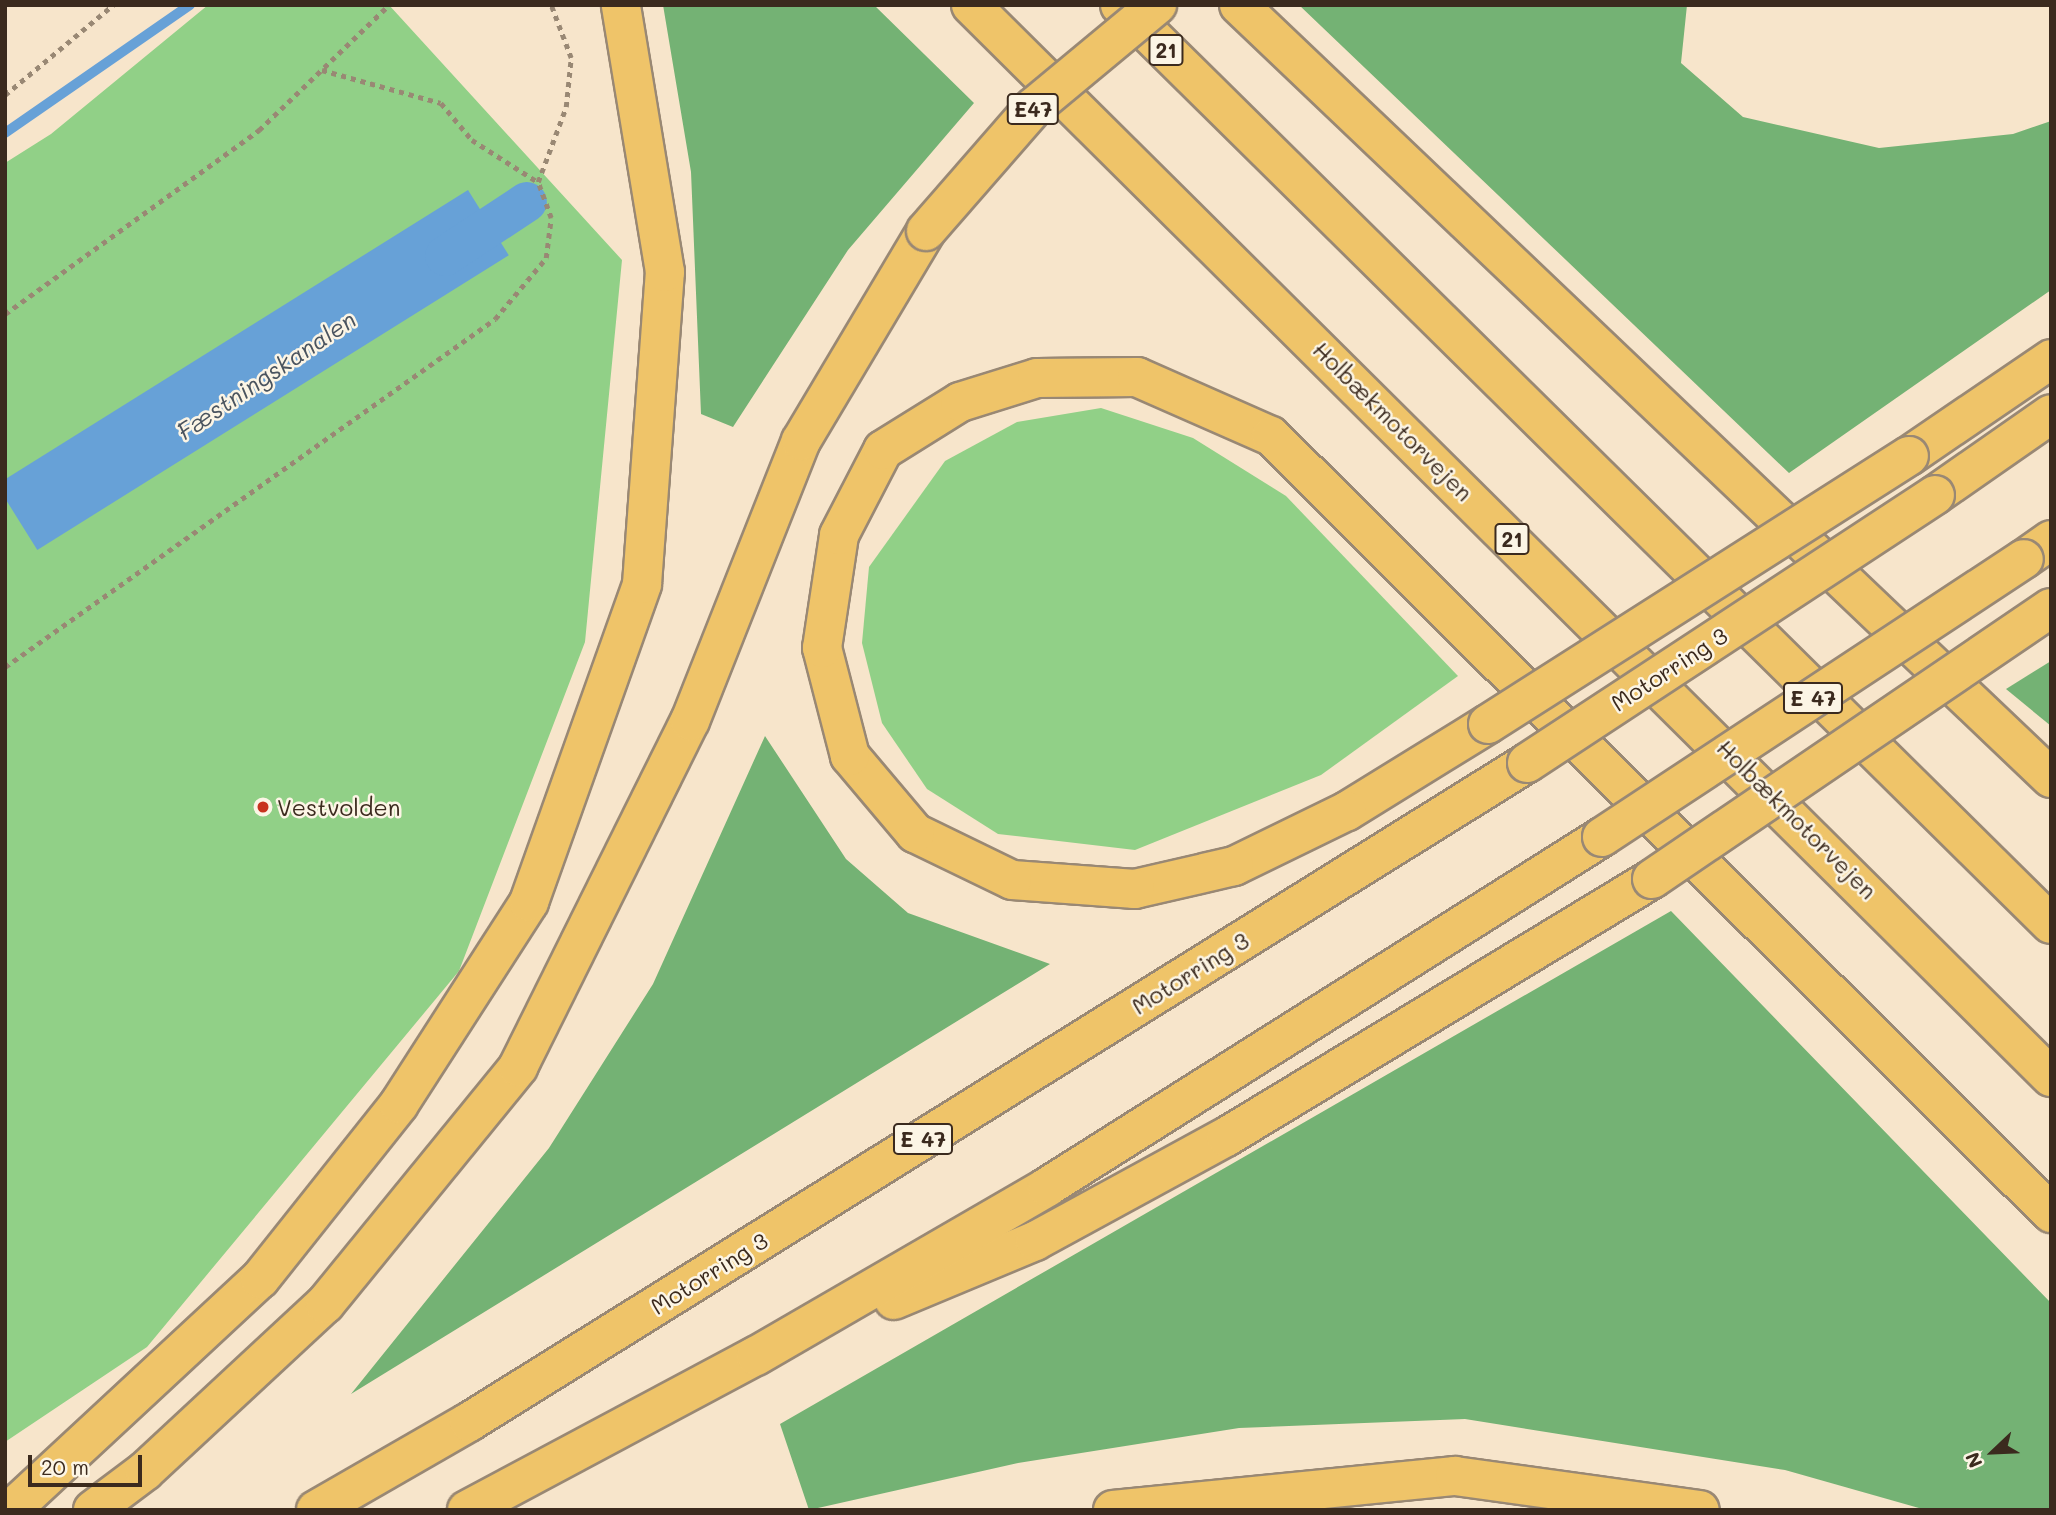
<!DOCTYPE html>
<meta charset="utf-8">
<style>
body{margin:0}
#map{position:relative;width:2056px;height:1515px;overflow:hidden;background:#f7e5cb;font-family:Mali,sans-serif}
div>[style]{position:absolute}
.green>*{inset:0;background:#91d087}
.forest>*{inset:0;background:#74b274}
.water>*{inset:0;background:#67a1d7;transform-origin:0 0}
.stream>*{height:10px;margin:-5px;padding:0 5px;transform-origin:5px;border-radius:5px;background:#67a1d7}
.canal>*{height:40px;margin:-20px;padding:0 20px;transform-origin:20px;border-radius:20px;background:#67a1d7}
.path>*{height:4.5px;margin-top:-2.25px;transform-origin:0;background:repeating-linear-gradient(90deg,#998874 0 5px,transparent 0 10px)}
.roads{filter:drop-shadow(2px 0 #998874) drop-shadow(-2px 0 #998874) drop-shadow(0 2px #998874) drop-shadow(0 -2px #998874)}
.highway>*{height:38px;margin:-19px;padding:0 19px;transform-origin:19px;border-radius:19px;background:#efc469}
.bridges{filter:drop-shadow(2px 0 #998874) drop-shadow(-2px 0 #998874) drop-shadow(0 2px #998874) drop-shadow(0 -2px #998874)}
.highway-bridge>*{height:38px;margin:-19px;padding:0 19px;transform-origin:19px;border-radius:19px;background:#efc469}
.dots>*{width:19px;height:19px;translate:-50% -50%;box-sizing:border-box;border:4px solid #fcf5e5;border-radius:50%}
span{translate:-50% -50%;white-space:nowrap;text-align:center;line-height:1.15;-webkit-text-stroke:5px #fcf5e5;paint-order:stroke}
.shield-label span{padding:2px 5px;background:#fcf5e5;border:2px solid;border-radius:5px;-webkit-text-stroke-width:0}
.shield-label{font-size:21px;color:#3b2a1e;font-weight:700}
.street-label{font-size:23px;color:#3b2a1e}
.poi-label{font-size:23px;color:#3b2a1e}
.left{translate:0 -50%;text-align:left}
.water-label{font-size:24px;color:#4a545f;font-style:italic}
.frame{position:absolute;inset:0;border:7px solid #3b2a1e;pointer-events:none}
.north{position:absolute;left:1958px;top:1417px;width:70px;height:70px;-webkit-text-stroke:5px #fcf5e5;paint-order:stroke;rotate:247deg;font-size:19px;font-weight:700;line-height:28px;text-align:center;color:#3b2a1e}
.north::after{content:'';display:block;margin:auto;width:24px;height:32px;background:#3b2a1e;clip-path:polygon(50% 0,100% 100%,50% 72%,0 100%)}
.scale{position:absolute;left:28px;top:1455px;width:114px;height:32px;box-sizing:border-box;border:4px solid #3b2a1e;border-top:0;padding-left:9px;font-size:21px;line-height:24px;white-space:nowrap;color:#3b2a1e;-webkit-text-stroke:5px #fcf5e5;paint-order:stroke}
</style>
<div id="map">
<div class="green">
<i style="clip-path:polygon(208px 5px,389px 5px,622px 260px,585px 642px,459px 971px,147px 1347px,5px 1442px,5px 163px,51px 134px)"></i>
<i style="clip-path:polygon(1101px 408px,1193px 438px,1286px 496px,1458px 676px,1321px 775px,1135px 850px,998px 834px,927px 789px,882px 723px,862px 643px,869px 567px,945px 461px,1017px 422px)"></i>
</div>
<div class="forest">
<i style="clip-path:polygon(663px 5px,874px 5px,974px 103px,848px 250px,733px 427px,701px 414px,691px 172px)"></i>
<i style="clip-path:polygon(1299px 5px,1687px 5px,1681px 63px,1743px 117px,1879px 148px,2013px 134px,2051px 121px,2051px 290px,1789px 473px)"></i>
<i style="clip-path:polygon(2051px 661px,2051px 726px,2006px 689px)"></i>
<i style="clip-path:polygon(765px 736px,846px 859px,908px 913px,1050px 964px,351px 1394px,549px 1148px,653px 984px)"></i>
<i style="clip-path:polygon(1671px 911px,2051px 1303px,2051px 1510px,1926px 1510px,1785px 1470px,1465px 1419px,1239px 1428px,1018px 1463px,809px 1510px,780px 1424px)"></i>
</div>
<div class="water">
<i style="left:468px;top:190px;width:77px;height:556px;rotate:58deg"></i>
</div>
<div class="stream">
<i style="left:5px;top:133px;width:225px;rotate:-34.7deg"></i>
</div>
<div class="canal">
<i style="left:445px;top:256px;width:98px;rotate:-33.4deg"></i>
</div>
<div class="path">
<i style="left:322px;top:70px;width:123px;rotate:15.5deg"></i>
<i style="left:441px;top:103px;width:48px;rotate:50deg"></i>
<i style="left:472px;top:140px;width:78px;rotate:32.5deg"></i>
<i style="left:5px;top:95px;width:141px;rotate:-39.8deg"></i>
<i style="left:5px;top:314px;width:314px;rotate:-35.9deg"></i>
<i style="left:259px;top:130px;width:180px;rotate:-43.9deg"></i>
<i style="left:5px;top:667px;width:601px;rotate:-35.38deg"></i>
<i style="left:495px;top:319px;width:80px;rotate:-50.1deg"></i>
<i style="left:546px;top:258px;width:40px;rotate:-82.9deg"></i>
<i style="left:551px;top:218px;width:38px;rotate:-110deg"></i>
<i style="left:538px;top:182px;width:80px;rotate:-69.5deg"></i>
<i style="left:566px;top:107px;width:49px;rotate:-84.2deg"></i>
<i style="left:571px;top:58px;width:57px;rotate:-110.7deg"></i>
</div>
<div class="roads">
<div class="highway">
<i style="left:971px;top:5px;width:1522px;rotate:44.79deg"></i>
<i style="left:1120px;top:5px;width:1308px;rotate:44.63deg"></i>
<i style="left:1239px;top:5px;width:1121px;rotate:43.59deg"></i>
<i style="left:1909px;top:456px;width:172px;rotate:-34.3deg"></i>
<i style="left:1935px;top:495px;width:141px;rotate:-34.9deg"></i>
<i style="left:2024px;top:559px;width:33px;rotate:-35deg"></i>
<i style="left:1488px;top:724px;width:166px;rotate:148.3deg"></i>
<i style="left:1347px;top:811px;width:126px;rotate:154deg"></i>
<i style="left:1234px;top:866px;width:102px;rotate:166.9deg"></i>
<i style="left:1135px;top:889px;width:123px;rotate:-175.8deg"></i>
<i style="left:1012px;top:880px;width:108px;rotate:-154.1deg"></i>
<i style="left:915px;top:833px;width:101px;rotate:-130.2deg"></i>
<i style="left:850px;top:756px;width:112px;rotate:-104.5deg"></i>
<i style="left:822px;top:648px;width:114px;rotate:-81.4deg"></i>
<i style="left:839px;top:535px;width:96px;rotate:-62.6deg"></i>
<i style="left:883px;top:450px;width:91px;rotate:-31.9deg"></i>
<i style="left:960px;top:402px;width:81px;rotate:-17.3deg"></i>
<i style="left:1037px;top:378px;width:100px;rotate:-0.6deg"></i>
<i style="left:1137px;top:377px;width:146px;rotate:23.8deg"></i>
<i style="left:1271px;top:436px;width:1101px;rotate:44.89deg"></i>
<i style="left:894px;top:1300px;width:153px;rotate:-22.7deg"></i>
<i style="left:1035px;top:1241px;width:217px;rotate:-28.6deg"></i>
<i style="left:1226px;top:1137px;width:498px;rotate:-31.2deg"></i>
<i style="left:11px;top:1510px;width:340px;rotate:-42.9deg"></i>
<i style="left:260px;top:1279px;width:223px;rotate:-51.5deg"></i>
<i style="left:399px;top:1104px;width:240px;rotate:-57.2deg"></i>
<i style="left:529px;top:902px;width:337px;rotate:-70.4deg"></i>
<i style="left:642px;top:584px;width:313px;rotate:-85.8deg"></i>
<i style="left:665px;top:272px;width:271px;rotate:-99.4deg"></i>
<i style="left:93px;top:1510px;width:65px;rotate:-36.9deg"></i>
<i style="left:145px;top:1471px;width:246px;rotate:-42.9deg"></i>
<i style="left:325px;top:1304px;width:306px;rotate:-50.8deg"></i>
<i style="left:518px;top:1067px;width:386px;rotate:-63.6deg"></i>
<i style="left:690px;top:721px;width:301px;rotate:-68.4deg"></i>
<i style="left:801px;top:441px;width:244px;rotate:-59.2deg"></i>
<i style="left:316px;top:1510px;width:177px;rotate:-29.9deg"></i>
<i style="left:469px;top:1422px;width:1246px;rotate:-31.92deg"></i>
<i style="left:467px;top:1510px;width:327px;rotate:-28.1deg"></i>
<i style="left:756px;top:1356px;width:337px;rotate:-30.1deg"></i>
<i style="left:1047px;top:1187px;width:656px;rotate:-32.24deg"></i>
<i style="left:1113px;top:1510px;width:344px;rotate:-5.7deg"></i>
<i style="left:1455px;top:1476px;width:247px;rotate:7.9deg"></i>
</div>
</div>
<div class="bridges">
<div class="highway-bridge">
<i style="left:926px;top:231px;width:164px;rotate:-48.9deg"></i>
<i style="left:1034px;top:107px;width:160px;rotate:-39.7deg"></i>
<i style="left:1488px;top:724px;width:499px;rotate:-32.5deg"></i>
<i style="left:1527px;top:763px;width:488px;rotate:-33.3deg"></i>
<i style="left:1602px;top:837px;width:505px;rotate:-33.38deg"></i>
<i style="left:1652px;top:879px;width:482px;rotate:-34.2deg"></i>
</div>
</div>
<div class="dots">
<i style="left:263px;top:807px;background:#c8321e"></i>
</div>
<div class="shield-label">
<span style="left:1166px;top:50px">21</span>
<span style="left:1033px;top:109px">E47</span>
<span style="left:1512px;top:539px">21</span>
<span style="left:1813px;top:698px">E 47</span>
<span style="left:923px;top:1139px">E 47</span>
</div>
<div class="street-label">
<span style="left:1393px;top:421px;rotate:45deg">Holbækmotorvejen</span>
<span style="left:1669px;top:669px;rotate:-33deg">Motorring 3</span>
<span style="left:1797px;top:819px;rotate:45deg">Holbækmotorvejen</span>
<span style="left:1190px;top:973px;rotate:-32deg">Motorring 3</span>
<span style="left:709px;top:1273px;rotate:-32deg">Motorring 3</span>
</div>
<div class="poi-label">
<span class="left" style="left:277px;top:807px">Vestvolden</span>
</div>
<div class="water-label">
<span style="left:266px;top:375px;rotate:-34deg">Fæstningskanalen</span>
</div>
<div class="frame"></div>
<div class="north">N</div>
<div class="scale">20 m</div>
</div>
